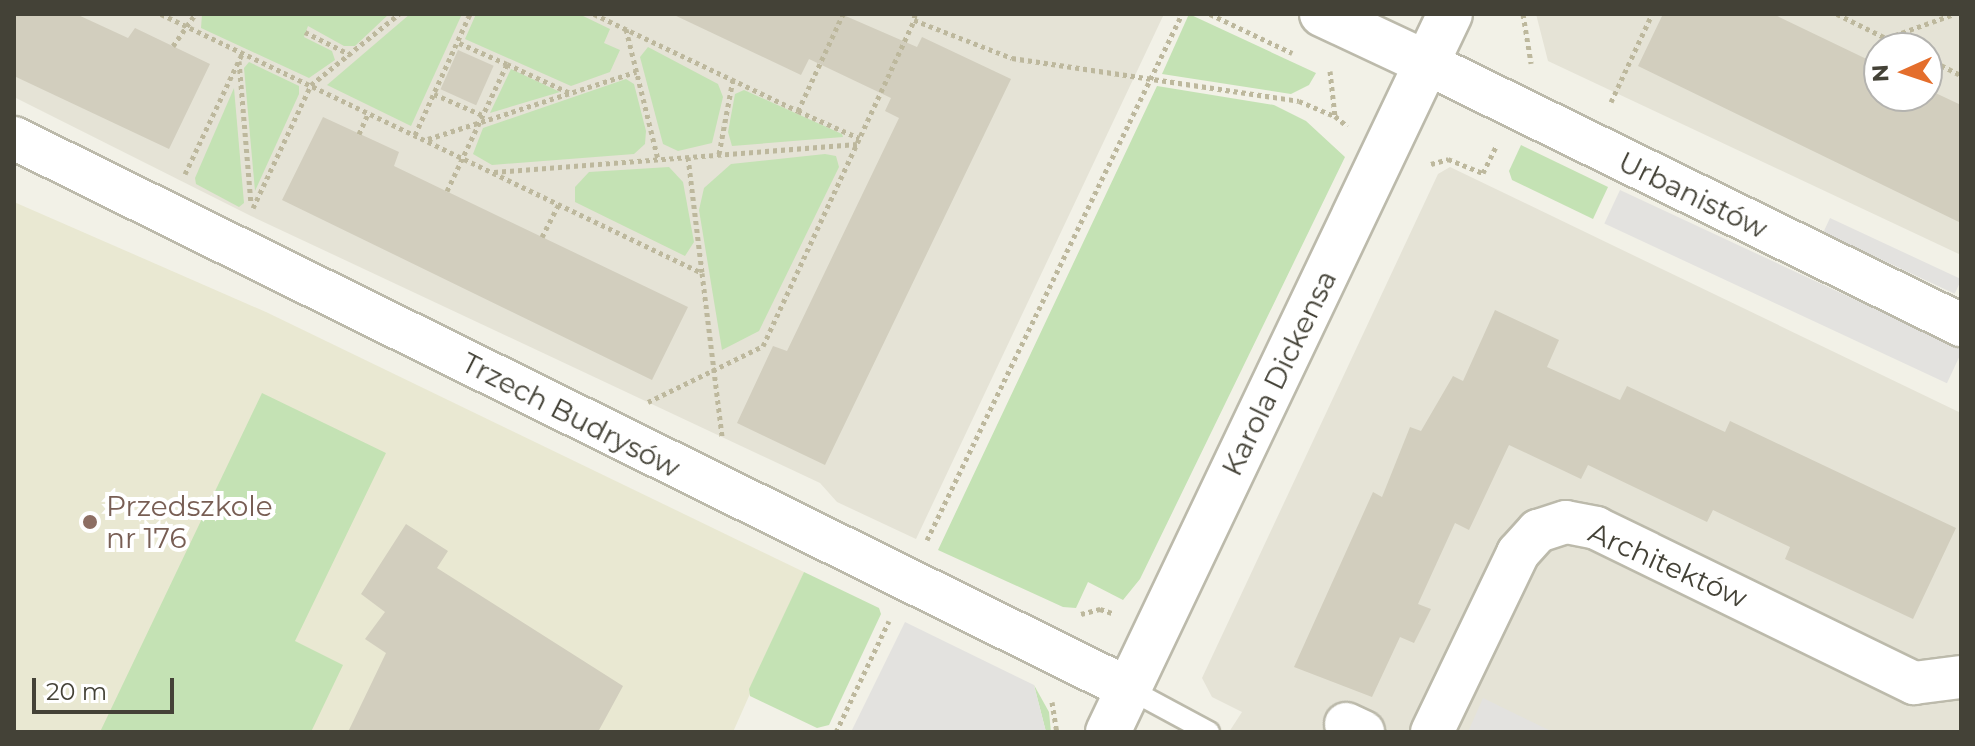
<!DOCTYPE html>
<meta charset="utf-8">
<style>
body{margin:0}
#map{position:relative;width:1975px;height:746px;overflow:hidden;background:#f2f1e7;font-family:Montserrat,sans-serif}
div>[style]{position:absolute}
.residential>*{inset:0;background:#e5e3d6}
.education>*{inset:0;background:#e9e8d2}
.green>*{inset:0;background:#c4e2b4}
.parking>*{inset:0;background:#e3e2df;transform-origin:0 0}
.building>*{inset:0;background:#d2cebe;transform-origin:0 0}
.path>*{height:5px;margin-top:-2.5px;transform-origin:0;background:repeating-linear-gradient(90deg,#bdb89d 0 4px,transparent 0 8px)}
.roads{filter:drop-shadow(2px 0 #bcbaab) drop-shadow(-2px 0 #bcbaab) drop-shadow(0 2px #bcbaab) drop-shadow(0 -2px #bcbaab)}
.service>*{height:20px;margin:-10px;padding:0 10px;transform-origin:10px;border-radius:10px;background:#fff}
.minor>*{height:42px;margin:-21px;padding:0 21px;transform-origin:21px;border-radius:21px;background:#fff}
.tertiary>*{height:44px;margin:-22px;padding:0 22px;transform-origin:22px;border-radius:22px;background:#fff}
.dots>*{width:22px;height:22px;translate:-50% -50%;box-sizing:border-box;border:4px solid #fff;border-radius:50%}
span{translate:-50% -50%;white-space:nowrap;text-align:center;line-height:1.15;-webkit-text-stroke:8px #fff;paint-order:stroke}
.street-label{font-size:28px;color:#444237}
.education-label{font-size:28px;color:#785e54}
.left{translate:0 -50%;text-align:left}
.frame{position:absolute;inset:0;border:16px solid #444237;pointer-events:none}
.north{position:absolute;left:1863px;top:32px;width:80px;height:80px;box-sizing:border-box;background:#fff;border:2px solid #b4b3af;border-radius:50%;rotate:267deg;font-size:22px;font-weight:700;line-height:32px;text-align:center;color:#444237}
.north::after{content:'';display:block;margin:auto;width:28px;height:36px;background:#e46e2c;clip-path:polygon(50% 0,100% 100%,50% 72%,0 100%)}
.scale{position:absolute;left:32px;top:678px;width:142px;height:36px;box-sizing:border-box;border:4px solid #444237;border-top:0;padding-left:10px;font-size:24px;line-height:28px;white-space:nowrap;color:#444237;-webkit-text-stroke:6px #fff;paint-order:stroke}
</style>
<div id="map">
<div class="residential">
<i style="clip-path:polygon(14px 14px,1164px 14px,916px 539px,837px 502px,820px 483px,251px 216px,14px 97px)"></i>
<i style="clip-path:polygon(evenodd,1536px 14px,1961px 14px,1961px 255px,1548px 61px,1536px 14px,1879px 48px,1927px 48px,1927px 96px,1879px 96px,1879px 48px)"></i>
<i style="clip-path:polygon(1450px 167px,1961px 413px,1961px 732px,1229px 732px,1242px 712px,1212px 697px,1202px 678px,1438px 174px)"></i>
</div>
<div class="education">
<i style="clip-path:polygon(14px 202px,266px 312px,804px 572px,733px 732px,14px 732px)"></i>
</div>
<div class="green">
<i style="clip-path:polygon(202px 14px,389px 14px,355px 46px,344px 46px,308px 26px,304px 37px,332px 51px,335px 60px,309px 78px,201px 28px)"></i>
<i style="clip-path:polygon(410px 14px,462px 14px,411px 126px,327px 85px)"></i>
<i style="clip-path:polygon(476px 14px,579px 14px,610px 29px,604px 43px,620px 50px,610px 72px,571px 86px,465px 39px)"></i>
<i style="clip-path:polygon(1189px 14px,1316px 73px,1309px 85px,1291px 94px,1162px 74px)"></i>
<i style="clip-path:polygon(648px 47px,718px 84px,723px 97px,712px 143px,678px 151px,663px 144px,640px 57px)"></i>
<i style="clip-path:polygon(249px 62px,299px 86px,299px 94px,255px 191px,244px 68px)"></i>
<i style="clip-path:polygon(511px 69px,560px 92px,490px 113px)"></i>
<i style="clip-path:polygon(626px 79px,634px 84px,646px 131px,645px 144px,634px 154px,492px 165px,473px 154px,483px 128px)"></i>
<i style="clip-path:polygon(1157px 86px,1274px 105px,1306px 121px,1345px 157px,1140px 579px,1123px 600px,1088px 582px,1076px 608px,1063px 607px,938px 550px)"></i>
<i style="clip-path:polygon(234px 88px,244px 203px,239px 207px,196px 184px,195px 178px)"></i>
<i style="clip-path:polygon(744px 90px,842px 134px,843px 137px,732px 146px,728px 132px,735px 94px)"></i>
<i style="clip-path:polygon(1521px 145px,1608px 187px,1593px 219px,1512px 180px,1509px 171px)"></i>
<i style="clip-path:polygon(825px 154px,836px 156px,839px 167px,759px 331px,722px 350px,699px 210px,704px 188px,731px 164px)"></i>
<i style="clip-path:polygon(669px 167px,683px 182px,694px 242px,685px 256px,575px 202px,575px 187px,589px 172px)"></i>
<i style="clip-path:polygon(262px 393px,386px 453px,295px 641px,343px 665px,311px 732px,100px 732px)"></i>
<i style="clip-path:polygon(804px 572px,879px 608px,881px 614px,829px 725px,817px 728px,750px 696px,749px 689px)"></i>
<i style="clip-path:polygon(998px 664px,1034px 685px,1049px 712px,1051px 732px,1046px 732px,1034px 685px)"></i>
</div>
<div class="parking">
<i style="left:1620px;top:190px;width:378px;height:37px;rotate:25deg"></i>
<i style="left:1830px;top:218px;width:145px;height:16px;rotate:25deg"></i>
<i style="clip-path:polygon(905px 622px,1034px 685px,1046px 732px,851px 732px)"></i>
<i style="clip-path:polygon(1483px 698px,1553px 732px,1468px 732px)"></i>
</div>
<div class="building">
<i style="clip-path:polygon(14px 14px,76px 14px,128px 38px,135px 28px,210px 64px,169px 149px,14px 76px)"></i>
<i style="clip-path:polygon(672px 14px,841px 14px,917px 47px,922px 37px,1011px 79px,825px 465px,737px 423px,773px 346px,787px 351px,899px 118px,885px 111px,891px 98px,809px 59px,801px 75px)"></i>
<i style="clip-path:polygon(1663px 14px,1773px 14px,1879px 65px,1879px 96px,1927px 96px,1927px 89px,1961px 105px,1961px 223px,1638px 66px)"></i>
<i style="left:458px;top:50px;width:39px;height:43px;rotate:24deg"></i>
<i style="clip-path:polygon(323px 117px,399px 152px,394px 166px,688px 307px,652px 380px,282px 200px)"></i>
<i style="clip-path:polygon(1495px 310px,1559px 340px,1547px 367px,1620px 400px,1627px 386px,1725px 432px,1730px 421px,1956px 528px,1913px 619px,1785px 559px,1790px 547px,1713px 510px,1707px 522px,1588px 465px,1581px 479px,1509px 445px,1469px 530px,1455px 523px,1418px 604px,1431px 609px,1414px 643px,1400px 637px,1372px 697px,1294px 667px,1373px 492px,1382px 497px,1410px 427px,1421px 431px,1453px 376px,1463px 381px)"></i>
<i style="clip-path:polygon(406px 524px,448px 551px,437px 568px,623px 686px,598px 732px,348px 732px,386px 653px,365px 639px,385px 612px,361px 594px)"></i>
</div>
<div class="path">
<i style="left:161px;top:14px;width:600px;rotate:25.58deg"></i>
<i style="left:702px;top:273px;width:165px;rotate:83deg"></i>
<i style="left:594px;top:14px;width:226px;rotate:25.4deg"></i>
<i style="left:798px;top:111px;width:107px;rotate:-65.1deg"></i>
<i style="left:915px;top:14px;width:6px;rotate:99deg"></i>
<i style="left:914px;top:20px;width:105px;rotate:21.2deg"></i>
<i style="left:1012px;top:58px;width:290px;rotate:8.5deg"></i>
<i style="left:1299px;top:101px;width:39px;rotate:23deg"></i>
<i style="left:1210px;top:14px;width:91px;rotate:25.4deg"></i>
<i style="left:1523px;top:14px;width:50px;rotate:80.7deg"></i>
<i style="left:1837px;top:14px;width:77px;rotate:26.2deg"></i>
<i style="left:626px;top:29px;width:134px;rotate:76.2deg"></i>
<i style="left:305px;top:32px;width:51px;rotate:26.6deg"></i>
<i style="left:1887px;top:38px;width:71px;rotate:-19.7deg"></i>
<i style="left:173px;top:46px;width:39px;rotate:-55deg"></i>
<i style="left:1927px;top:58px;width:38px;rotate:27deg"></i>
<i style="left:239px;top:61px;width:143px;rotate:85.2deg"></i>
<i style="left:507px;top:64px;width:69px;rotate:24.7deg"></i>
<i style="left:1330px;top:71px;width:45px;rotate:83.7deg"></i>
<i style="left:1335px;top:116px;width:16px;rotate:40deg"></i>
<i style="left:434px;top:94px;width:52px;rotate:23.6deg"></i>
<i style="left:1611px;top:102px;width:97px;rotate:-65deg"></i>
<i style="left:798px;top:111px;width:67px;rotate:23.9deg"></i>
<i style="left:359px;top:134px;width:24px;rotate:-66deg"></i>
<i style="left:415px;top:135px;width:133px;rotate:-65.6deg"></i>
<i style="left:428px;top:139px;width:219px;rotate:-17.9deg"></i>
<i style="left:719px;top:154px;width:76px;rotate:-79.4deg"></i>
<i style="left:688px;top:157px;width:116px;rotate:83.1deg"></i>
<i style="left:1431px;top:164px;width:18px;rotate:-16deg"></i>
<i style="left:1448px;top:159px;width:38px;rotate:22deg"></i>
<i style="left:1483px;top:173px;width:30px;rotate:-64deg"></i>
<i style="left:494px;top:172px;width:364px;rotate:-4.4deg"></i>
<i style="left:185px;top:174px;width:135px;rotate:-64.6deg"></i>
<i style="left:447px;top:191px;width:140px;rotate:-64.7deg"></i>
<i style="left:507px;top:64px;width:55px;rotate:-156.3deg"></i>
<i style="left:253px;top:208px;width:136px;rotate:-64.8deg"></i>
<i style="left:311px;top:85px;width:113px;rotate:-38.9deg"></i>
<i style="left:542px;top:237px;width:37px;rotate:-63deg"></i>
<i style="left:648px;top:402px;width:128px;rotate:-26deg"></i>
<i style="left:763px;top:346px;width:359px;rotate:-65.1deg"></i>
<i style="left:927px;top:540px;width:585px;rotate:-64.14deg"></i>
<i style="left:1081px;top:614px;width:20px;rotate:-15deg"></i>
<i style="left:1100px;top:609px;width:13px;rotate:18deg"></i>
<i style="left:1052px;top:702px;width:30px;rotate:81deg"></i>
<i style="left:836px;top:732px;width:123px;rotate:-64.5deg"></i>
</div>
<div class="roads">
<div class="service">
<i style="left:1129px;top:689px;width:91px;rotate:28.3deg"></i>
</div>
<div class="minor">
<i style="left:1426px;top:63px;width:596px;rotate:26.09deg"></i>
<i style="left:14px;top:138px;width:1244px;rotate:26.3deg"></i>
<i style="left:1346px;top:724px;width:19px;rotate:25deg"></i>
<i style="left:1432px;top:732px;width:199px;rotate:-64.3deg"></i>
<i style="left:1518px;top:553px;width:30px;rotate:-48deg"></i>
<i style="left:1538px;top:531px;width:29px;rotate:-18deg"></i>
<i style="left:1566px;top:522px;width:31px;rotate:11deg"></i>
<i style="left:1596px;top:528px;width:354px;rotate:26deg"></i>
<i style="left:1914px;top:683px;width:47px;rotate:-7.3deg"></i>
</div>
<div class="tertiary">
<i style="left:1322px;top:14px;width:115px;rotate:25.2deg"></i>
<i style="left:1108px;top:732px;width:795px;rotate:-64.53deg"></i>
</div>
</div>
<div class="dots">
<i style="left:90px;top:522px;background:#8d6e63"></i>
</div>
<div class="street-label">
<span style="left:1693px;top:195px;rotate:26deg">Urbanistów</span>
<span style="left:1279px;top:373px;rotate:-64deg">Karola Dickensa</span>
<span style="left:571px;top:415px;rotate:27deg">Trzech Budrysów</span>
<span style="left:1668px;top:565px;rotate:24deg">Architektów</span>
</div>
<div class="education-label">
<span class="left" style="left:106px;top:522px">Przedszkole<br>nr 176</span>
</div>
<div class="frame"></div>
<div class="north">N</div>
<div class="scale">20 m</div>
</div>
